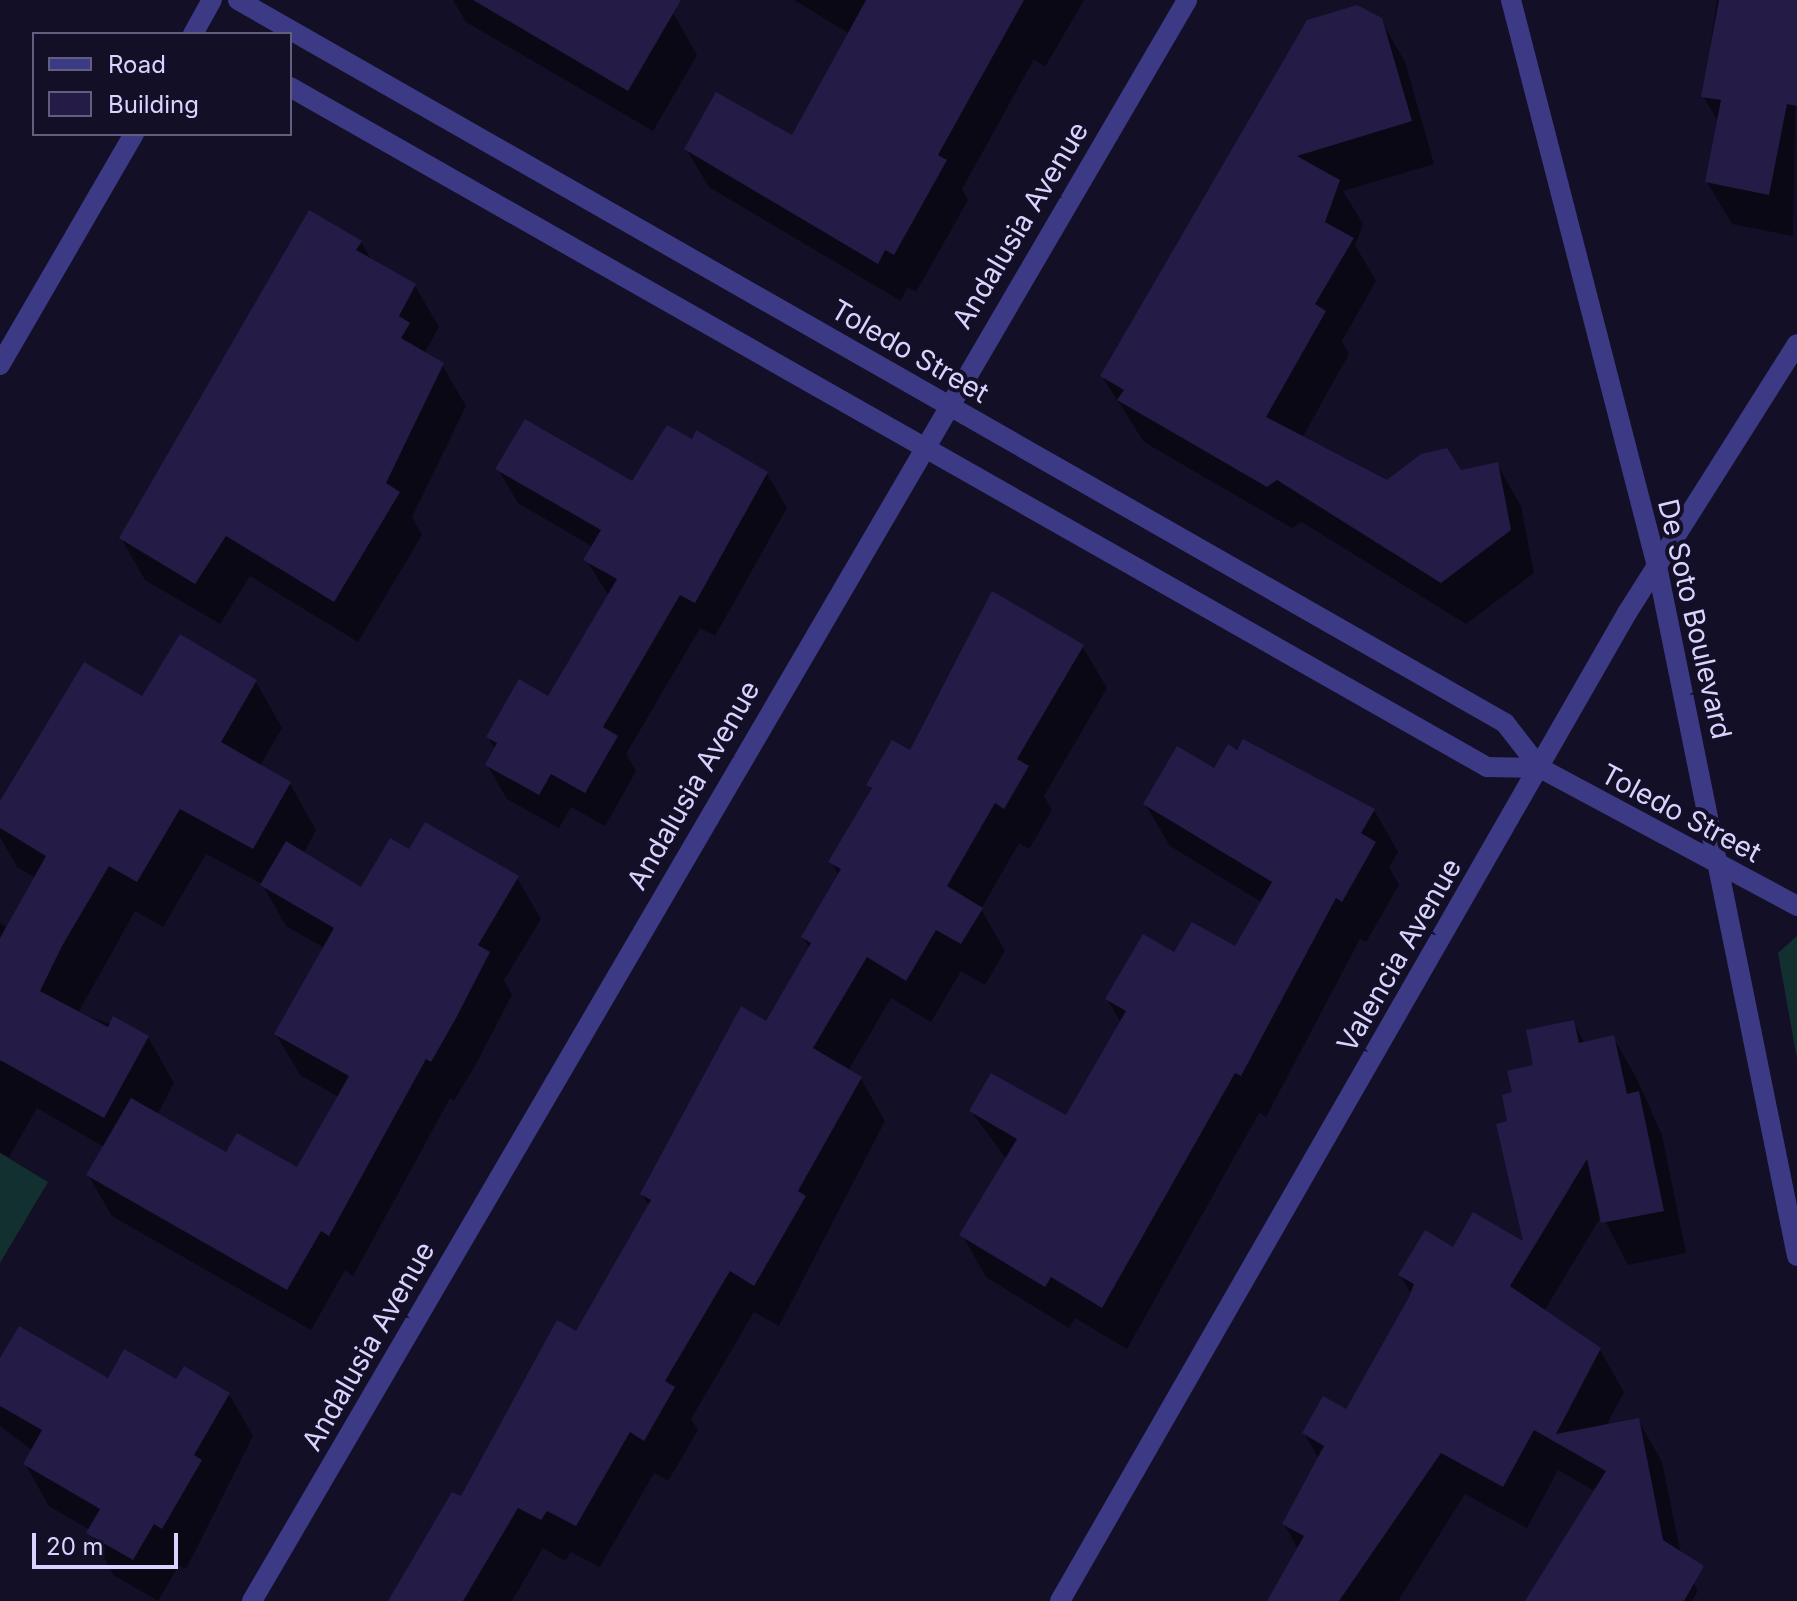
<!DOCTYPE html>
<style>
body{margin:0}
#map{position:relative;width:1797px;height:1601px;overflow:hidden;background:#130f26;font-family:Inter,sans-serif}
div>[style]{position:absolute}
.green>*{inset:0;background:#12302f}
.shadow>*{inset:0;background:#0007}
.building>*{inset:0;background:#241b47}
.minor>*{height:20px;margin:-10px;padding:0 10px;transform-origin:10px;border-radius:10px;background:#3d3a85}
.tertiary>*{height:20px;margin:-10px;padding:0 10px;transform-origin:10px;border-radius:10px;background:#3d3a85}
span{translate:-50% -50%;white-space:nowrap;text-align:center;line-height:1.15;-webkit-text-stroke:8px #130f26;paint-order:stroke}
.street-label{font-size:28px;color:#d9d4ff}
.legend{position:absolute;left:32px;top:32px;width:260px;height:104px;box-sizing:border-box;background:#130f26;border:2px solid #625e7d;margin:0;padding:10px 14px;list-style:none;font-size:24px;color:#d9d4ff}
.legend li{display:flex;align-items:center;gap:16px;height:40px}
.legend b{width:40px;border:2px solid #625e7d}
.scale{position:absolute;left:32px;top:1533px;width:146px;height:36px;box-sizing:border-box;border:4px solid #d9d4ff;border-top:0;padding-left:10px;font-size:24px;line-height:28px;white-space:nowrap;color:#d9d4ff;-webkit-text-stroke:6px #130f26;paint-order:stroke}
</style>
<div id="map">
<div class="green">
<i style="clip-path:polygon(1797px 936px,1797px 1059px,1778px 953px)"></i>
<i style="clip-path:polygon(0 1153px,48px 1182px,0 1263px)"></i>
</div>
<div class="shadow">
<i style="clip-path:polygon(453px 0,650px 0,673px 13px,697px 55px,653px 131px,466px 22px)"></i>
<i style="clip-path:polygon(794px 0,1084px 0,1045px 67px,1034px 59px,962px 189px,968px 200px,916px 292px,907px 287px,901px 301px,709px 187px,686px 149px,792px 138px,850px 34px)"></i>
<i style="clip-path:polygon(1717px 0,1797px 0,1793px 236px,1732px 224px,1707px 182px,1719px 123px,1703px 96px)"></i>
<i style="clip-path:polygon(1380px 19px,1405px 62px,1434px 164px,1343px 191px,1363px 224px,1355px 245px,1376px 281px,1342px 341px,1349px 354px,1302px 438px,1387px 482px,1497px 464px,1521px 506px,1534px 573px,1466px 624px,1302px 522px,1292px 528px,1144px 442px,1102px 376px)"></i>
<i style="clip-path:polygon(361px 242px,372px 261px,415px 286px,439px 327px,425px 352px,442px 365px,466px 406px,412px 517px,422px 535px,358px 642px,250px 576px,220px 624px,145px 580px,121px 538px)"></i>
<i style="clip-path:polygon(498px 469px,632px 483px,767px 474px,787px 508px,715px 636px,700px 628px,626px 754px,636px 771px,605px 826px,571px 807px,559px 828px,507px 799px,487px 765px,496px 750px,488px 737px,549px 698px,609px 596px,586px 560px,593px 547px,518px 503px)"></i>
<i style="clip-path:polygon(1082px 646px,1107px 688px,1044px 796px,1052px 810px,1029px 849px,1019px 843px,981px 909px,1005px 951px,985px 985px,961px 971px,931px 1022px,891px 998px,848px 1071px,861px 1079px,885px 1121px,779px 1326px,754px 1312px,691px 1419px,698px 1430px,668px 1481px,654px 1473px,600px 1567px,571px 1552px,565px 1561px,543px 1548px,512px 1601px,390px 1601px,577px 1334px,649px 1206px,642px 1194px,767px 1023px,810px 949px,803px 937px,839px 876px,831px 862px,873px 792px,868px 785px)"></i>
<i style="clip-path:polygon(evenodd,256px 682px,282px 728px,260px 766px,290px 784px,316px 830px,303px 854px,362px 889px,410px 852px,517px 878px,541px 919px,504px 980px,512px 995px,477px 1062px,454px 1101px,450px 1098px,353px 1276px,345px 1270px,311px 1330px,112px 1216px,88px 1175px,104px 1147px,37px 1108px,9px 1157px,0 1152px,0 923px,8px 928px,36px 878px,17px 867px,0 837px,0 805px,143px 699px,256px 682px,206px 854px,262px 884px,286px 926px,325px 948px,276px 1034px,300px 1075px,339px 1097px,297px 1170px,227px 1154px,157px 1115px,174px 1083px,148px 1037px,78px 1013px,135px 911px,163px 927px,206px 854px)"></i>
<i style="clip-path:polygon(1244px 741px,1374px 810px,1398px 852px,1389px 867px,1399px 885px,1366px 942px,1360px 939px,1266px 1117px,1259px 1113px,1127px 1349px,1075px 1318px,1069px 1328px,986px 1277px,962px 1235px,1007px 1160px,971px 1111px,1066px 1118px,1121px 1023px,1107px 999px,1175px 955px,1236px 948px,1263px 903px,1170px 846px,1145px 804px,1215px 771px)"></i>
<i style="clip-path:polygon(1573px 1022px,1585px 1044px,1613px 1037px,1637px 1079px,1662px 1135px,1686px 1253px,1628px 1265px,1602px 1215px,1544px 1311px,1600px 1350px,1624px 1392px,1606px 1426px,1638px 1420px,1662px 1462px,1683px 1565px,1698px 1591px,1692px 1601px,1527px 1601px,1595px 1491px,1558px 1470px,1527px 1528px,1465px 1494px,1398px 1601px,1269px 1601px,1298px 1549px,1284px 1524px,1319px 1459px,1304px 1433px,1347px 1411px,1412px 1295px,1400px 1275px,1454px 1250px,1526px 1245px,1510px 1123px,1514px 1094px)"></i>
<i style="clip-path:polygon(0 1362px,229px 1394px,253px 1436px,186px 1569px,179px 1565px,158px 1601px,113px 1575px,90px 1530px,49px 1506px,25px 1464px,33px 1451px,0 1426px)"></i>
</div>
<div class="building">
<i style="clip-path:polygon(473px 0,681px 0,628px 91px)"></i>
<i style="clip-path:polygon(866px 0,1024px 0,938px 155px,947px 160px,894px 255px,885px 250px,878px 264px,684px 149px,716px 92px,792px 135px)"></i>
<i style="clip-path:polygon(1719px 0,1797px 0,1797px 106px,1787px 104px,1769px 195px,1705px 182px,1721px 100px,1701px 97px)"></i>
<i style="clip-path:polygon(1357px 5px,1382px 18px,1412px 121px,1297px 156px,1340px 180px,1325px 222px,1354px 238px,1315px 304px,1326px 311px,1266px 417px,1387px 480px,1421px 454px,1447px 448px,1461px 470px,1498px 462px,1511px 530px,1441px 583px,1277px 480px,1267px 487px,1117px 400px,1124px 390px,1100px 376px,1307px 20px)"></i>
<i style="clip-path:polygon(309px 210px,362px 241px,356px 250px,416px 284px,399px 316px,410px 323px,401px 338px,444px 363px,386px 483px,400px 492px,334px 602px,226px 536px,195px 584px,119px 538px)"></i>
<i style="clip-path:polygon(525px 419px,632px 481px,667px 425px,692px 439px,696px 430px,768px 472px,695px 603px,680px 595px,603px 727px,618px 736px,585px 793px,551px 774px,539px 795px,485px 765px,497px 743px,486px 737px,519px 679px,548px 696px,617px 579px,583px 560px,601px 530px,495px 469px)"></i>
<i style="clip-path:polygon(992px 591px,1084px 645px,1017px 759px,1029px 766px,1004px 809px,995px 803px,947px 886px,983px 908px,961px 944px,936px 930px,906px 981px,867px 957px,813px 1048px,862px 1077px,798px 1191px,806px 1196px,754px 1286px,730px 1271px,665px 1381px,675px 1387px,644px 1441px,630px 1432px,576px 1526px,547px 1511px,541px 1520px,518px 1508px,463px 1601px,388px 1601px,452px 1492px,461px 1496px,557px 1320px,576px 1331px,651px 1200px,640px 1194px,741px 1006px,766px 1021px,811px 943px,801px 937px,841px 869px,828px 862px,872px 788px,866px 785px,892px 740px,910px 750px)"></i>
<i style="clip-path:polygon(180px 634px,257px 680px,221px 742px,291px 782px,253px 849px,180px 809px,137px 882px,109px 866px,62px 946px,40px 991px,108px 1027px,113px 1016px,149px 1036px,104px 1118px,0 1060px,0 938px,46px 856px,0 828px,0 801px,84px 662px,142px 696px)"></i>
<i style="clip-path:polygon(1243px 739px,1375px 809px,1361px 833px,1376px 842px,1342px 902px,1336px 898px,1241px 1076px,1235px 1073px,1102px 1308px,1051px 1277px,1045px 1287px,959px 1235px,1017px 1139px,969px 1111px,991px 1073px,1066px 1115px,1126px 1011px,1105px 999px,1143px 934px,1174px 952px,1192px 922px,1235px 946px,1272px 882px,1143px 804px,1177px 746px,1214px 768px,1228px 744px,1237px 750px)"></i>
<i style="clip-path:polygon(425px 822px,519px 876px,478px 945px,490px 952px,455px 1020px,431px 1062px,426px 1059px,329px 1236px,321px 1231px,287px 1290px,86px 1175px,131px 1098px,226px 1152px,237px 1133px,297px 1167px,349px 1076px,274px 1034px,334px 928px,260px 885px,286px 841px,361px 887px,390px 838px,409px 849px)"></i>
<i style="clip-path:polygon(1574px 1020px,1579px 1043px,1614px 1035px,1627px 1094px,1639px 1091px,1664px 1211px,1601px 1223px,1587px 1159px,1510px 1286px,1601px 1348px,1556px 1434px,1639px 1418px,1663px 1540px,1704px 1566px,1684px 1601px,1525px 1601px,1606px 1471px,1534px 1430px,1503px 1487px,1441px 1453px,1339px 1601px,1267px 1601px,1304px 1536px,1282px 1524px,1324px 1446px,1302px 1433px,1323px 1396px,1346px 1409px,1409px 1297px,1414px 1284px,1398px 1275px,1425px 1230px,1453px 1247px,1473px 1212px,1523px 1241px,1496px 1124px,1507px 1121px,1502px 1095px,1512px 1092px,1507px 1071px,1533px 1065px,1526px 1030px)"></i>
<i style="clip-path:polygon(19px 1326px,108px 1378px,124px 1349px,176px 1379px,184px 1366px,230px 1393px,194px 1455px,202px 1460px,162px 1529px,154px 1524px,133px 1560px,86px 1533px,100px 1509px,23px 1464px,42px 1430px,0 1406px,0 1358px)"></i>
</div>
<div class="minor">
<i style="left:238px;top:0;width:1459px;rotate:29.71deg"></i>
<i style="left:1505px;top:723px;width:57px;rotate:52.1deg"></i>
<i style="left:1540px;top:768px;width:292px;rotate:28.2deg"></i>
<i style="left:290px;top:87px;width:1377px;rotate:29.6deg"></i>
<i style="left:1487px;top:767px;width:53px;rotate:1.1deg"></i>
<i style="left:252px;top:1601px;width:1854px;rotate:-59.71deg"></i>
<i style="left:1060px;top:1601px;width:1139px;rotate:-60.15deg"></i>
<i style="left:1627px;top:613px;width:318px;rotate:-57.7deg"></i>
</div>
<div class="tertiary">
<i style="left:1511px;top:0;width:585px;rotate:75.54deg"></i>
<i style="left:1657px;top:566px;width:704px;rotate:78.53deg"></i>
<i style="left:193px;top:34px;width:39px;rotate:-61deg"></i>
<i style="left:0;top:365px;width:267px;rotate:-59.9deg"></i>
</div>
<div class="street-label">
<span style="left:1020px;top:225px;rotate:-59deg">Andalusia Avenue</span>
<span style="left:910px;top:351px;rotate:30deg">Toledo Street</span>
<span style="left:1695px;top:619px;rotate:77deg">De Soto Boulevard</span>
<span style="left:693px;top:785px;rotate:-60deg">Andalusia Avenue</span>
<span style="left:1681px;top:813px;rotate:28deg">Toledo Street</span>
<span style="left:1399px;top:955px;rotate:-60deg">Valencia Avenue</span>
<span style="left:368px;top:1346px;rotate:-60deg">Andalusia Avenue</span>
</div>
<ul class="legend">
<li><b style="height:10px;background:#3d3a85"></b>Road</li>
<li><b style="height:22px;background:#241b47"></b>Building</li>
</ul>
<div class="scale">20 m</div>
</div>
